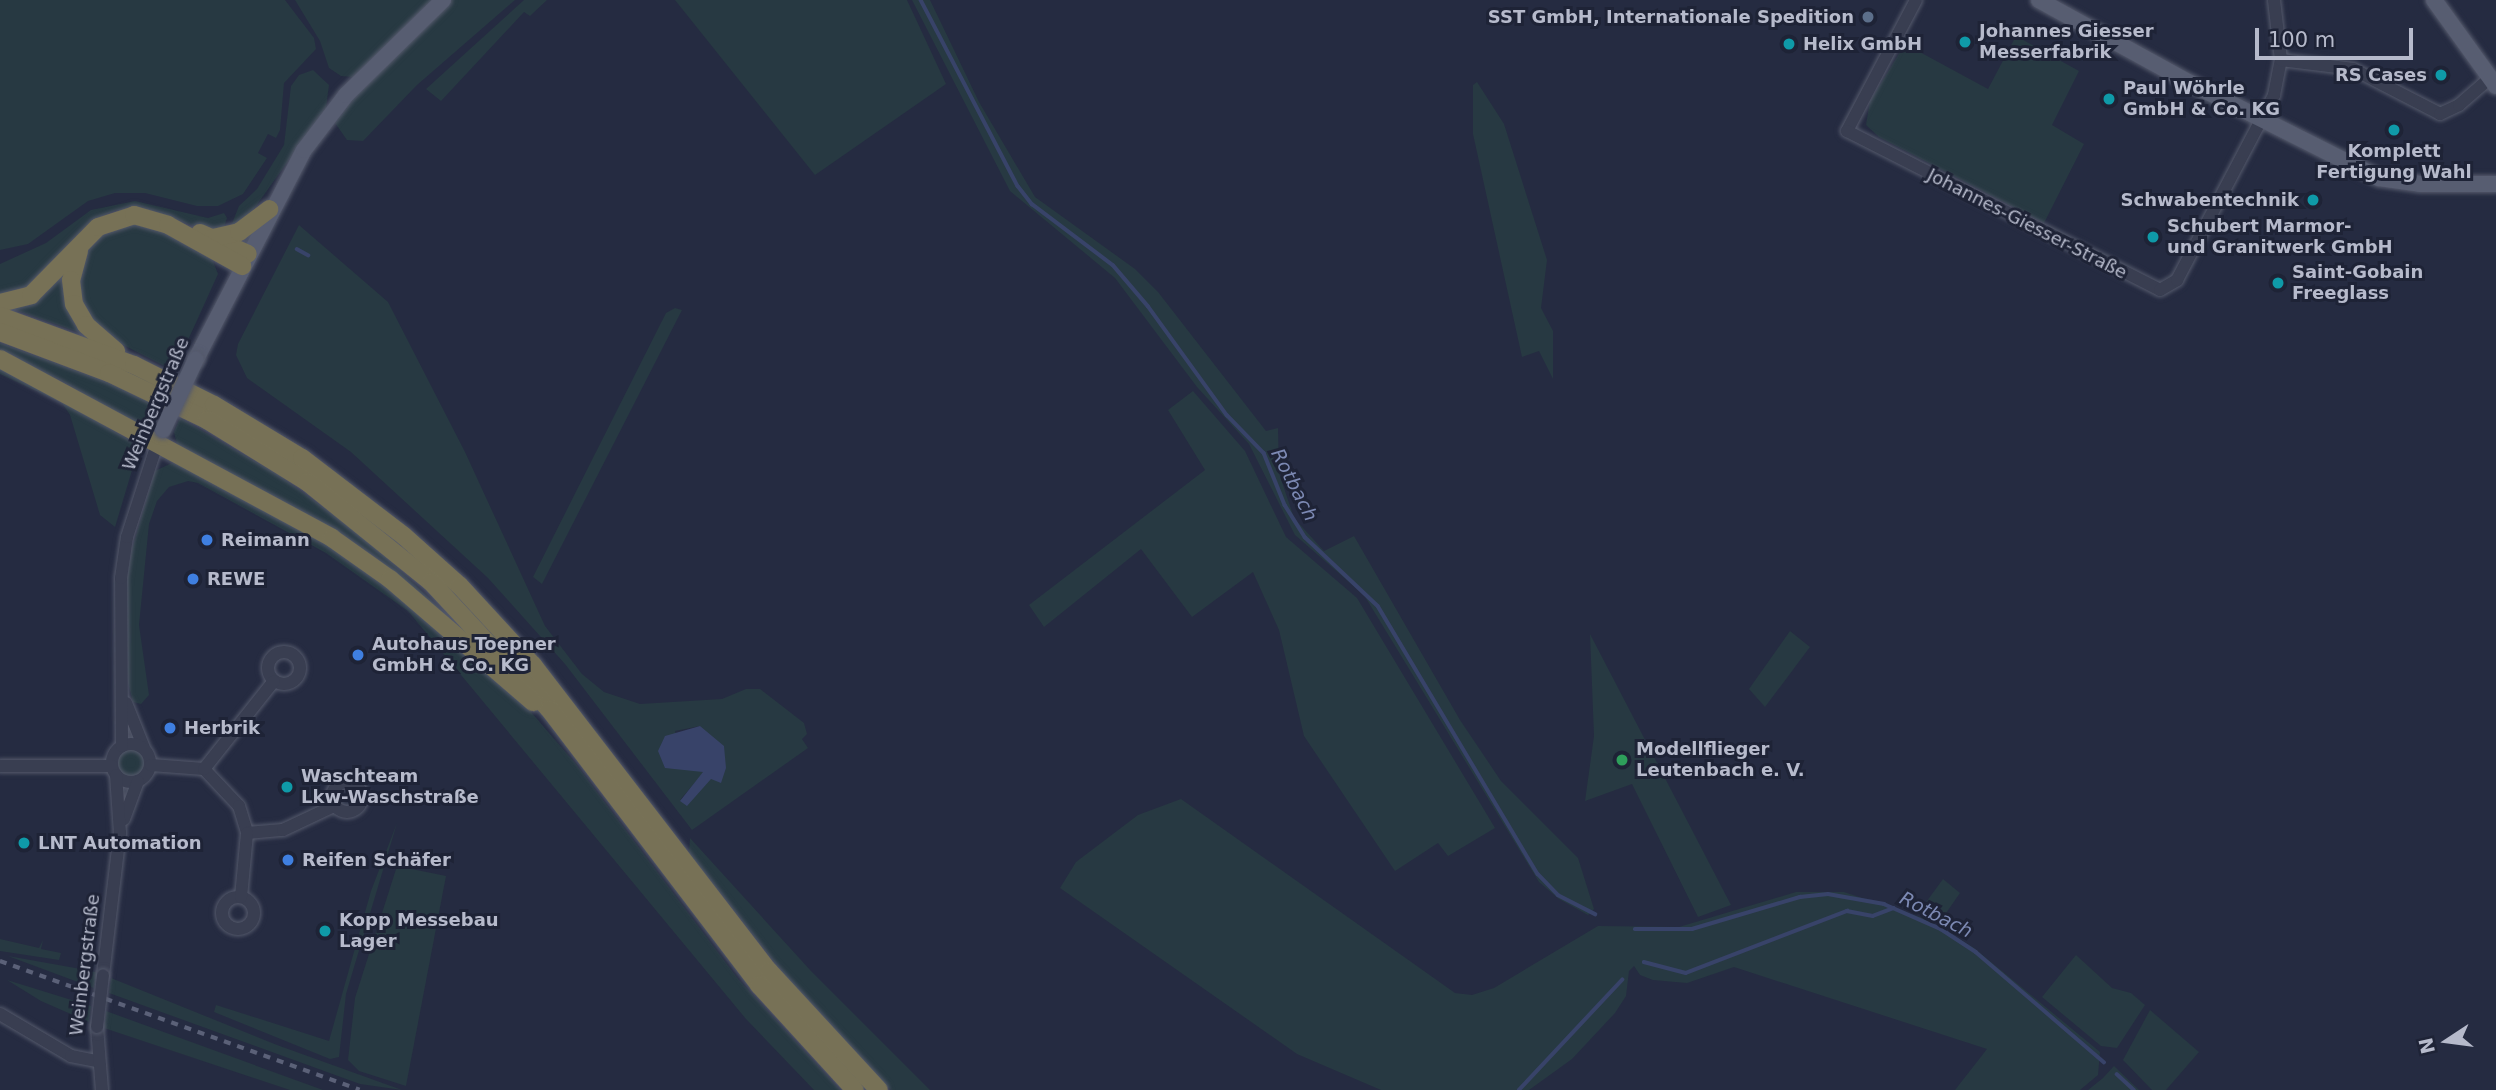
<!DOCTYPE html>
<html>
<head>
<meta charset="utf-8">
<style>
  body { margin:0 }
  #map { position:relative; width:2496px; height:1090px; overflow:hidden; background:#252b41; font-family:"DejaVu Sans",sans-serif }
  div>[style] { position:absolute }
  .green>* { inset:0; background:#273942 }
  .round { border-radius:50% }
  .water>* { inset:0; background:#384369 }
  .stream>* { height:3.5px; margin:-1.75px; padding:0 1.75px; transform-origin:1.75px; border-radius:1.75px; background:#384369 }
  .roads { filter:drop-shadow(0 0 2px #54596b) drop-shadow(0 0 2px #54596b) }
  .minor>* { height:12px; margin:-6px; padding:0 6px; transform-origin:6px; border-radius:6px; background:#393e51 }
  .minor>.ring { margin:-6px; padding:0; box-sizing:content-box; background:none; border:12px solid #393e51; border-radius:50% }
  .major>* { height:16px; margin:-8px; padding:0 8px; transform-origin:8px; border-radius:8px; background:#575d71 }
  .highway>* { height:18px; margin:-9px; padding:0 9px; transform-origin:9px; border-radius:9px; background:#777156 }
  .rail>* { height:3.5px; margin-top:-1.75px; transform-origin:0; background:repeating-linear-gradient(90deg,#5b6178 0 7px,transparent 0 14px) }
  .bridges { filter:drop-shadow(0 0 2px #54596b) drop-shadow(0 0 2px #54596b) }
  .minor-bridge>* { height:12px; margin:-6px; padding:0 6px; transform-origin:6px; border-radius:6px; background:#393e51 }
  .major-bridge>* { height:16px; margin:-8px; padding:0 8px; transform-origin:8px; border-radius:8px; background:#575d71 }
  .dots>* { width:19px; height:19px; translate:-50% -50%; box-sizing:border-box; border:4px solid #1e2336; border-radius:50% }
  span { translate:-50% -50%; white-space:nowrap; text-align:center; line-height:1.15; -webkit-text-stroke:6px #1e2336; paint-order:stroke }
  .poi-label { font-size:18px; color:#b6bacb; font-weight:700 }
  .right { translate:-100% -50%; text-align:right }
  .left { translate:0 -50%; text-align:left }
  .street-label { font-size:18px; color:#b6bacb }
  .water-label { font-size:19px; color:#7c89b3; font-style:italic }
  .north { position:absolute; left:2412px; top:1006px; width:70px; height:70px; -webkit-text-stroke:5px #1e2336; paint-order:stroke; rotate:257deg; font-size:19px; font-weight:700; line-height:28px; text-align:center; color:#b6bacb }
  .north::after { content:''; display:block; margin:auto; width:24px; height:32px; background:#b6bacb; clip-path:polygon(50% 0,100% 100%,50% 72%,0 100%) }
  .scale { position:absolute; left:2255px; top:28px; width:158px; height:32px; box-sizing:border-box; border:4px solid #b6bacb; border-top:0; padding-left:9px; font-size:21px; line-height:24px; white-space:nowrap; color:#b6bacb; -webkit-text-stroke:5px #1e2336; paint-order:stroke }
</style>
</head>
<body>
<div id="map">
  <div class="green">
    <div style="clip-path:polygon(0 0,285px 0,314px 38px,316px 49px,284px 83px,280px 130px,276px 138px,268px 134px,258px 153px,267px 158px,243px 194px,218px 206px,197px 206px,145px 193px,115px 193px,88px 201px,28px 244px,0 250px)"></div>
    <div style="clip-path:polygon(295px 0,432px 0,353px 77px,341px 76px,329px 68px,320px 41px)"></div>
    <div style="clip-path:polygon(452px 0,515px 0,417px 85px,363px 141px,347px 140px,335px 123px,359px 91px)"></div>
    <div style="clip-path:polygon(524px 0,547px 0,530px 16px,524px 12px,441px 101px,426px 89px)"></div>
    <div style="clip-path:polygon(675px 0,907px 0,946px 84px,815px 175px)"></div>
    <div style="clip-path:polygon(912px 0,930px 0,979px 102px,1035px 197px,1135px 269px,1158px 292px,1266px 431px,1278px 428px,1279px 473px,1294px 518px,1324px 551px,1354px 536px,1460px 720px,1501px 781px,1578px 858px,1594px 909px,1588px 915px,1559px 899px,1539px 882px,1364px 595px,1295px 535px,1249px 444px,1197px 387px,1115px 278px,1010px 191px)"></div>
    <div style="clip-path:polygon(2016px 36px,2079px 71px,2052px 125px,2084px 144px,2044px 223px,1879px 137px,1866px 125px,1870px 101px,1905px 44px,1988px 89px)"></div>
    <div style="clip-path:polygon(313px 70px,329px 85px,326px 108px,243px 224px,231px 226px,239px 206px,257px 189px,284px 145px,291px 86px,299px 75px)"></div>
    <div style="clip-path:polygon(1477px 82px,1504px 124px,1547px 260px,1541px 308px,1553px 331px,1553px 379px,1539px 351px,1522px 357px,1473px 134px,1473px 85px)"></div>
    <div style="clip-path:polygon(135px 201px,208px 218px,224px 213px,227px 218px,222px 233px,213px 233px,151px 210px,116px 210px,96px 219px,27px 290px,0 297px,0 264px,46px 243px,91px 210px)"></div>
    <div style="clip-path:polygon(123px 222px,154px 226px,211px 256px,218px 274px,174px 371px,98px 332px,74px 288px,76px 272px,94px 236px)"></div>
    <div style="clip-path:polygon(evenodd,299px 225px,388px 302px,465px 452px,545px 626px,582px 674px,604px 692px,640px 704px,722px 699px,746px 689px,760px 689px,804px 723px,807px 734px,802px 739px,808px 748px,692px 830px,565px 664px,488px 578px,351px 452px,247px 378px,236px 355px,238px 344px,299px 225px,700px 726px,711px 778px,680px 800px,704px 772px,686px 768px,675px 731px,700px 726px)"></div>
    <div style="clip-path:polygon(65px 269px,68px 304px,81px 333px,10px 308px)"></div>
    <div style="clip-path:polygon(675px 308px,682px 310px,542px 584px,533px 577px,666px 313px)"></div>
    <div style="clip-path:polygon(0 343px,107px 382px,157px 405px,151px 419px,134px 423px,60px 380px,0 353px)"></div>
    <div style="clip-path:polygon(0 364px,134px 443px,136px 457px,115px 527px,100px 515px,70px 415px,62px 403px,0 374px)"></div>
    <div style="clip-path:polygon(1193px 391px,1245px 451px,1286px 537px,1357px 598px,1495px 828px,1448px 856px,1438px 843px,1395px 871px,1304px 736px,1279px 630px,1253px 572px,1192px 617px,1141px 549px,1044px 627px,1029px 605px,1205px 470px,1168px 410px)"></div>
    <div style="clip-path:polygon(180px 418px,277px 474px,367px 539px,498px 664px,408px 586px,178px 448px,174px 432px)"></div>
    <div style="clip-path:polygon(176px 461px,331px 541px,512px 690px,575px 763px,739px 980px,840px 1090px,814px 1090px,746px 1019px,408px 611px,326px 553px,198px 483px,188px 481px,169px 487px,157px 501px,149px 524px,139px 625px,149px 695px,141px 704px,133px 702px,126px 675px,127px 580px,132px 549px,155px 471px)"></div>
    <div style="clip-path:polygon(1790px 631px,1810px 647px,1765px 707px,1749px 689px)"></div>
    <div style="clip-path:polygon(1590px 634px,1731px 905px,1698px 917px,1632px 784px,1585px 801px,1594px 736px)"></div>
    <div class="round" style="left:118px;top:749px;width:28px;height:28px"></div>
    <div style="clip-path:polygon(1181px 799px,1455px 993px,1472px 995px,1494px 988px,1598px 926px,1679px 927px,1796px 892px,1844px 892px,1926px 919px,1974px 948px,2100px 1052px,2098px 1075px,2080px 1090px,1955px 1090px,1987px 1049px,1734px 967px,1687px 983px,1653px 980px,1640px 975px,1634px 966px,1629px 971px,1626px 996px,1615px 1013px,1572px 1059px,1529px 1090px,1381px 1090px,1297px 1054px,1060px 888px,1076px 862px,1138px 815px)"></div>
    <div style="clip-path:polygon(397px 823px,346px 994px,339px 1057px,330px 1059px,214px 1012px,216px 1005px,329px 1041px,371px 891px)"></div>
    <div style="clip-path:polygon(690px 838px,811px 971px,930px 1090px,891px 1090px,848px 1049px,792px 985px,689px 853px)"></div>
    <div style="clip-path:polygon(397px 866px,446px 876px,406px 1086px,359px 1071px,348px 1060px,355px 998px)"></div>
    <div style="clip-path:polygon(1943px 879px,1960px 893px,1944px 916px,1924px 905px)"></div>
    <div style="clip-path:polygon(0 939px,39px 948px,43px 940px,41px 949px,61px 953px,59px 960px,0 951px)"></div>
    <div style="clip-path:polygon(2076px 955px,2112px 988px,2131px 993px,2145px 1005px,2117px 1048px,2101px 1046px,2042px 997px)"></div>
    <div style="clip-path:polygon(8px 956px,92px 971px,97px 973px,94px 988px)"></div>
    <div style="clip-path:polygon(111px 978px,277px 1045px,402px 1090px,360px 1084px,109px 993px)"></div>
    <div style="clip-path:polygon(7px 980px,91px 1006px,89px 1022px,41px 1001px)"></div>
    <div style="clip-path:polygon(2150px 1010px,2199px 1052px,2166px 1090px,2152px 1090px,2123px 1060px)"></div>
    <div style="clip-path:polygon(106px 1011px,323px 1090px,290px 1090px,104px 1028px)"></div>
    <div style="clip-path:polygon(2114px 1066px,2139px 1090px,2088px 1090px,2103px 1078px)"></div>
  </div>
  <div class="water">
    <div style="clip-path:polygon(700px 726px,724px 746px,726px 768px,721px 783px,711px 779px,687px 806px,680px 801px,703px 772px,665px 768px,658px 751px,665px 736px)"></div>
  </div>
  <div class="stream">
    <div style="left:921px;top:0;width:210px;rotate:62.5deg"></div>
    <div style="left:1018px;top:186px;width:23px;rotate:52deg"></div>
    <div style="left:1032px;top:204px;width:101px;rotate:37deg"></div>
    <div style="left:1113px;top:265px;width:54px;rotate:49.5deg"></div>
    <div style="left:1148px;top:306px;width:135px;rotate:54.1deg"></div>
    <div style="left:1227px;top:415px;width:53px;rotate:45.8deg"></div>
    <div style="left:1264px;top:453px;width:56px;rotate:68deg"></div>
    <div style="left:1285px;top:505px;width:38px;rotate:58deg"></div>
    <div style="left:1305px;top:537px;width:100px;rotate:43.4deg"></div>
    <div style="left:1378px;top:606px;width:312px;rotate:59.2deg"></div>
    <div style="left:1538px;top:874px;width:29px;rotate:46deg"></div>
    <div style="left:1558px;top:895px;width:42px;rotate:27.2deg"></div>
    <div style="left:297px;top:249px;width:13px;rotate:29deg"></div>
    <div style="left:1635px;top:929px;width:57px"></div>
    <div style="left:1692px;top:929px;width:113px;rotate:-16.5deg"></div>
    <div style="left:1800px;top:897px;width:28px;rotate:-6deg"></div>
    <div style="left:1828px;top:894px;width:57px;rotate:10.1deg"></div>
    <div style="left:1884px;top:904px;width:62px;rotate:23.7deg"></div>
    <div style="left:1941px;top:929px;width:42px;rotate:33.3deg"></div>
    <div style="left:1976px;top:952px;width:169px;rotate:40.7deg"></div>
    <div style="left:1644px;top:962px;width:43px;rotate:14.7deg"></div>
    <div style="left:1686px;top:973px;width:173px;rotate:-21.1deg"></div>
    <div style="left:1847px;top:911px;width:26px;rotate:11deg"></div>
    <div style="left:1873px;top:916px;width:22px;rotate:-21deg"></div>
    <div style="left:2117px;top:1074px;width:23px;rotate:43deg"></div>
    <div style="left:1519px;top:1090px;width:151px;rotate:-46.9deg"></div>
  </div>
  <div class="roads">
    <div class="minor">
      <div style="left:1916px;top:0;width:148px;rotate:117.8deg"></div>
      <div style="left:1847px;top:131px;width:351px;rotate:26.9deg"></div>
      <div style="left:2160px;top:290px;width:20px;rotate:-30deg"></div>
      <div style="left:2177px;top:280px;width:209px;rotate:-62.3deg"></div>
      <div style="left:2274px;top:95px;width:36px;rotate:-79deg"></div>
      <div style="left:2281px;top:60px;width:60px;rotate:-96.7deg"></div>
      <div style="left:2281px;top:60px;width:73px;rotate:7.1deg"></div>
      <div style="left:2353px;top:69px;width:98px;rotate:27.3deg"></div>
      <div style="left:2440px;top:114px;width:21px;rotate:-25deg"></div>
      <div style="left:2459px;top:105px;width:40px;rotate:-41deg"></div>
      <div class="ring" style="left:268px;top:652px;width:20px;height:20px"></div>
      <div style="left:126px;top:703px;width:48px;rotate:68.2deg"></div>
      <div class="ring" style="left:112px;top:744px;width:26px;height:26px"></div>
      <div style="left:122px;top:746px;width:168px;rotate:-90.3deg"></div>
      <div style="left:121px;top:578px;width:41px;rotate:-81.7deg"></div>
      <div style="left:127px;top:537px;width:98px;rotate:-72.1deg"></div>
      <div style="left:151px;top:765px;width:53px;rotate:4.3deg"></div>
      <div style="left:204px;top:769px;width:51px;rotate:46.6deg"></div>
      <div style="left:239px;top:806px;width:28px;rotate:73deg"></div>
      <div style="left:247px;top:833px;width:36px;rotate:-5deg"></div>
      <div style="left:283px;top:830px;width:56px;rotate:-25.2deg"></div>
      <div style="left:0;top:766px;width:112px"></div>
      <div style="left:204px;top:769px;width:112px;rotate:-51.5deg"></div>
      <div class="ring" style="left:332px;top:782px;width:18px;height:18px"></div>
      <div style="left:124px;top:819px;width:40px;rotate:-69.8deg"></div>
      <div class="ring" style="left:222px;top:897px;width:20px;height:20px"></div>
      <div style="left:241px;top:897px;width:64px;rotate:-84.6deg"></div>
      <div style="left:103px;top:975px;width:143px;rotate:-83.2deg"></div>
      <div style="left:120px;top:833px;width:58px;rotate:-93.9deg"></div>
      <div style="left:0;top:1014px;width:82px;rotate:30.6deg"></div>
      <div style="left:71px;top:1056px;width:25px;rotate:11deg"></div>
      <div style="left:97px;top:1027px;width:63px;rotate:85.5deg"></div>
    </div>
    <div class="major">
      <div style="left:2039px;top:0;width:172px;rotate:28.8deg"></div>
      <div style="left:2190px;top:83px;width:212px;rotate:26.7deg"></div>
      <div style="left:2379px;top:178px;width:41px;rotate:8.3deg"></div>
      <div style="left:2420px;top:184px;width:76px"></div>
      <div style="left:2434px;top:0;width:106px;rotate:54.2deg"></div>
      <div style="left:196px;top:359px;width:235px;rotate:-62.7deg"></div>
      <div style="left:304px;top:150px;width:69px;rotate:-52.6deg"></div>
      <div style="left:346px;top:95px;width:136px;rotate:-44.4deg"></div>
    </div>
    <div class="highway">
      <div style="left:200px;top:233px;width:52px;rotate:23.6deg"></div>
      <div style="left:213px;top:238px;width:27px;rotate:-13deg"></div>
      <div style="left:239px;top:232px;width:38px;rotate:-37deg"></div>
      <div style="left:79px;top:251px;width:30px;rotate:105deg"></div>
      <div style="left:71px;top:280px;width:24px;rotate:83deg"></div>
      <div style="left:74px;top:304px;width:24px;rotate:60deg"></div>
      <div style="left:86px;top:325px;width:40px;rotate:41deg"></div>
      <div style="left:0;top:303px;width:32px;rotate:-14deg"></div>
      <div style="left:31px;top:295px;width:95px;rotate:-45.4deg"></div>
      <div style="left:98px;top:227px;width:38px;rotate:-18deg"></div>
      <div style="left:134px;top:215px;width:35px;rotate:16deg"></div>
      <div style="left:168px;top:225px;width:85px;rotate:29deg"></div>
      <div style="left:0;top:316px;width:143px;rotate:20.1deg"></div>
      <div style="left:134px;top:365px;width:89px;rotate:26.6deg"></div>
      <div style="left:214px;top:405px;width:103px;rotate:31.1deg"></div>
      <div style="left:302px;top:458px;width:128px;rotate:37.4deg"></div>
      <div style="left:404px;top:536px;width:75px;rotate:41.8deg"></div>
      <div style="left:460px;top:586px;width:108px;rotate:47.3deg"></div>
      <div style="left:533px;top:665px;width:386px;rotate:52.4deg"></div>
      <div style="left:769px;top:971px;width:162px;rotate:47.3deg"></div>
      <div style="left:0;top:332px;width:116px;rotate:20.6deg"></div>
      <div style="left:109px;top:373px;width:109px;rotate:25.6deg"></div>
      <div style="left:207px;top:420px;width:118px;rotate:31.8deg"></div>
      <div style="left:307px;top:482px;width:159px;rotate:38.9deg"></div>
      <div style="left:431px;top:582px;width:173px;rotate:47.1deg"></div>
      <div style="left:549px;top:709px;width:347px;rotate:52.7deg"></div>
      <div style="left:759px;top:985px;width:142px;rotate:47.6deg"></div>
      <div style="left:0;top:359px;width:377px;rotate:28.3deg"></div>
      <div style="left:332px;top:538px;width:71px;rotate:35.3deg"></div>
      <div style="left:390px;top:579px;width:189px;rotate:40.7deg"></div>
    </div>
  </div>
  <div class="rail">
    <div style="left:382px;top:943px;width:3px;rotate:-72deg"></div>
    <div style="left:392px;top:946px;width:3px;rotate:-72deg"></div>
    <div style="left:0;top:961px;width:382px;rotate:19.7deg"></div>
  </div>
  <div class="bridges">
    <div class="minor-bridge">
      <div style="left:97px;top:1027px;width:52px;rotate:-83.4deg"></div>
    </div>
    <div class="major-bridge">
      <div style="left:163px;top:430px;width:78px;rotate:-65.1deg"></div>
    </div>
  </div>
  <div class="dots">
    <div style="left:1868px;top:17px;background:#5c6f8a"></div>
    <div style="left:1965px;top:42px;background:#0f9aa8"></div>
    <div style="left:1789px;top:44px;background:#0f9aa8"></div>
    <div style="left:2441px;top:75px;background:#0f9aa8"></div>
    <div style="left:2109px;top:99px;background:#0f9aa8"></div>
    <div style="left:2394px;top:130px;background:#0f9aa8"></div>
    <div style="left:2313px;top:200px;background:#0f9aa8"></div>
    <div style="left:2153px;top:237px;background:#0f9aa8"></div>
    <div style="left:2278px;top:283px;background:#0f9aa8"></div>
    <div style="left:207px;top:540px;background:#3f7fe0"></div>
    <div style="left:193px;top:579px;background:#3f7fe0"></div>
    <div style="left:358px;top:655px;background:#3f7fe0"></div>
    <div style="left:170px;top:728px;background:#3f7fe0"></div>
    <div style="left:1622px;top:760px;background:#2e9e5b"></div>
    <div style="left:287px;top:787px;background:#0f9aa8"></div>
    <div style="left:24px;top:843px;background:#0f9aa8"></div>
    <div style="left:288px;top:860px;background:#3f7fe0"></div>
    <div style="left:325px;top:931px;background:#0f9aa8"></div>
  </div>
  <div class="poi-label">
    <span class="right" style="left:1854px;top:17px">SST GmbH, Internationale Spedition</span>
    <span class="left" style="left:1979px;top:42px">Johannes Giesser<br>Messerfabrik</span>
    <span class="left" style="left:1803px;top:44px">Helix GmbH</span>
    <span class="right" style="left:2427px;top:75px">RS Cases</span>
    <span class="left" style="left:2123px;top:99px">Paul Wöhrle<br>GmbH &amp; Co. KG</span>
    <span style="left:2394px;top:162px">Komplett<br>Fertigung Wahl</span>
    <span class="right" style="left:2299px;top:200px">Schwabentechnik</span>
    <span class="left" style="left:2167px;top:237px">Schubert Marmor-<br>und Granitwerk GmbH</span>
    <span class="left" style="left:2292px;top:283px">Saint-Gobain<br>Freeglass</span>
    <span class="left" style="left:221px;top:540px">Reimann</span>
    <span class="left" style="left:207px;top:579px">REWE</span>
    <span class="left" style="left:372px;top:655px">Autohaus Toepner<br>GmbH &amp; Co. KG</span>
    <span class="left" style="left:184px;top:728px">Herbrik</span>
    <span class="left" style="left:1636px;top:760px">Modellflieger<br>Leutenbach e. V.</span>
    <span class="left" style="left:301px;top:787px">Waschteam<br>Lkw-Waschstraße</span>
    <span class="left" style="left:38px;top:843px">LNT Automation</span>
    <span class="left" style="left:302px;top:860px">Reifen Schäfer</span>
    <span class="left" style="left:339px;top:931px">Kopp Messebau<br>Lager</span>
  </div>
  <div class="street-label">
    <span style="left:2027px;top:224px;rotate:27deg">Johannes-Giesser-Straße</span>
    <span style="left:156px;top:404px;rotate:-67deg">Weinbergstraße</span>
    <span style="left:85px;top:965px;rotate:-83deg">Weinbergstraße</span>
  </div>
  <div class="water-label">
    <span style="left:1294px;top:485px;rotate:63deg">Rotbach</span>
    <span style="left:1936px;top:915px;rotate:27deg">Rotbach</span>
  </div>
  <div class="north">N</div>
  <div class="scale">100 m</div>
</div>
</body>
</html>
